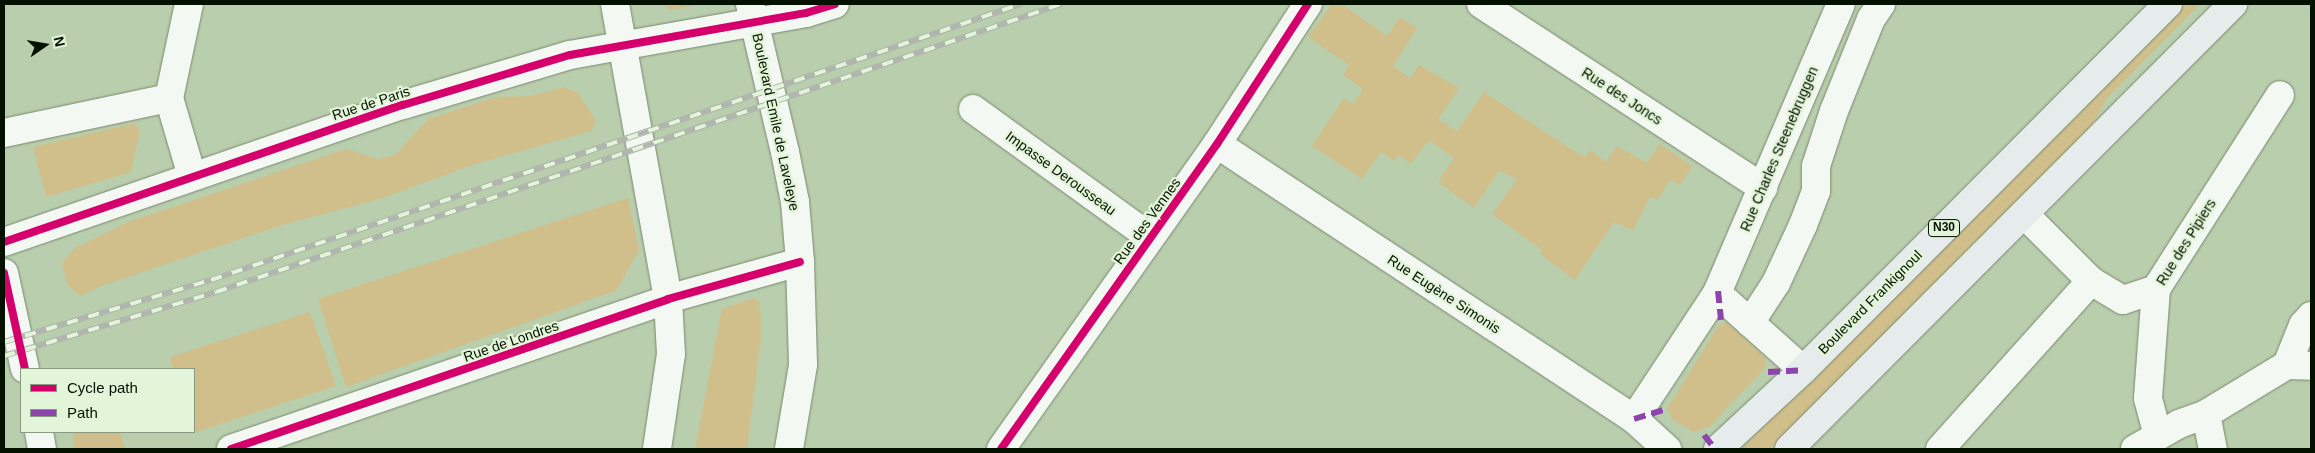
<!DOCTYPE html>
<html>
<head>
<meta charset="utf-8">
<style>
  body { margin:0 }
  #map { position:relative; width:2315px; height:453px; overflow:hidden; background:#b9cead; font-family:Helvetica,sans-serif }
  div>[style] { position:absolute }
  .green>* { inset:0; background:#d0bf8b }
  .roads { filter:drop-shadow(0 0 1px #7a8970) drop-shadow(0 0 1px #7a8970) }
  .minor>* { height:28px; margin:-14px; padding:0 14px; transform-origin:14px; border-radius:14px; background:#f4f8f3 }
  .major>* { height:28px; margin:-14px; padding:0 14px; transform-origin:14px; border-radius:14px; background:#e5eceb }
  .rail>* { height:5.5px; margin-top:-2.75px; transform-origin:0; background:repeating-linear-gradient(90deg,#e2f5d8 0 11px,#b0b5ae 0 22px); box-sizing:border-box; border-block:1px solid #b0b5ae }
  .quiet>* { height:6px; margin-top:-3px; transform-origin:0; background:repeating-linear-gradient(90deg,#8e44ad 0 12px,transparent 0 18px) }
  .cycleway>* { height:8px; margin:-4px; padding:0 4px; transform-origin:4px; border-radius:4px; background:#d6006c }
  span { translate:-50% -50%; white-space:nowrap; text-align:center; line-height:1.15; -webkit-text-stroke:4.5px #e2f5d8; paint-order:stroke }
  .shield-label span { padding:1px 4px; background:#e2f5d8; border:1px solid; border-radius:4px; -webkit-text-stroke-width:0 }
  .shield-label { font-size:12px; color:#051100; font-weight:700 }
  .street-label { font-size:14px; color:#051100 }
  .frame { position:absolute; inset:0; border:5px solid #051100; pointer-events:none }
  .legend { position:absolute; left:20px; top:368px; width:175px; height:65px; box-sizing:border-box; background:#e2f5d8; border:1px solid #8a9a82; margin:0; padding:6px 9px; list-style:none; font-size:15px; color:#051100 }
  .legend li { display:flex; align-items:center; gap:10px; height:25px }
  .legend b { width:25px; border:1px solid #8a9a82 }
  .north { position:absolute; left:20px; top:20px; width:50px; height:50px; -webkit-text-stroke:4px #e2f5d8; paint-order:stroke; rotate:77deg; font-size:14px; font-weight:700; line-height:20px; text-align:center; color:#051100 }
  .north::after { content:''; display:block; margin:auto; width:18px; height:22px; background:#051100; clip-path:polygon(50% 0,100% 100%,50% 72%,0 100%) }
</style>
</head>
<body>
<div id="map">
  <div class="green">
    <div style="clip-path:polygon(664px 4px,704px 4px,669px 10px)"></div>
    <div style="clip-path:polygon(1332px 4px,1342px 4px,1387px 36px,1400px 17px,1417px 28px,1393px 66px,1410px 78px,1419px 65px,1459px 88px,1438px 119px,1457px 131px,1484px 92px,1585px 158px,1590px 150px,1606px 162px,1617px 146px,1647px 163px,1660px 144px,1692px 166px,1680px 185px,1670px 180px,1658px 199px,1650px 197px,1633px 230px,1614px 222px,1575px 280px,1540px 254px,1542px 250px,1492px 214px,1517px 179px,1499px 171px,1474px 208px,1438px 182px,1454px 158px,1429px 140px,1411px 164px,1399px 155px,1394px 161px,1381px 152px,1362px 179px,1312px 146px,1344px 98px,1353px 104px,1363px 89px,1343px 75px,1349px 65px,1308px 37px)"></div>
    <div style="clip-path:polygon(2186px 4px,2200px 4px,2107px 98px,2089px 131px,1818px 402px,1770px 449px,1740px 449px)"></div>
    <div style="clip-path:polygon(564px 87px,578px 93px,596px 121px,591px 131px,472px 165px,383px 198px,279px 226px,101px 286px,80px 296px,67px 284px,62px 263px,75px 248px,128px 222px,346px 149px,378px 159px,395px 155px,428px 119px,496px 97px,531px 96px)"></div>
    <div style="clip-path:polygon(132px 124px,136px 125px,140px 131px,131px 172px,46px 197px,33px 148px,36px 146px)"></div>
    <div style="clip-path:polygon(628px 198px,639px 250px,617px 290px,346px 387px,318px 299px)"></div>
    <div style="clip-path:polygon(754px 298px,759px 302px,762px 329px,747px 449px,695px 449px,722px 309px)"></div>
    <div style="clip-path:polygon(310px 312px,336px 386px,193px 433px,194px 369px,173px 369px,170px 357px)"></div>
    <div style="clip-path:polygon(1726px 322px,1765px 357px,1766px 367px,1709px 427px,1694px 432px,1673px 420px,1667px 409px,1718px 326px)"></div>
    <div style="clip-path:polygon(73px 432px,120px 432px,125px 449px,74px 449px)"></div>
  </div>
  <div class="roads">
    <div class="minor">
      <div style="left:189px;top:4px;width:96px;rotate:102deg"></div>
      <div style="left:169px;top:98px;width:81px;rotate:73.6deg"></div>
      <div style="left:615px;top:4px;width:300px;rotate:79.8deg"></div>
      <div style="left:668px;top:299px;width:55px;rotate:86.9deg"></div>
      <div style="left:671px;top:354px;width:96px;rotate:98.4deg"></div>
      <div style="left:750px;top:4px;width:152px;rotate:76.7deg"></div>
      <div style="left:785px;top:152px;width:51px;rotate:78.7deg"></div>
      <div style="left:795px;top:202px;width:60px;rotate:85.2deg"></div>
      <div style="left:800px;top:262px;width:103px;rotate:88.3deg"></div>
      <div style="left:803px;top:365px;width:85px;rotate:99.5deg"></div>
      <div style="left:1481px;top:4px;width:337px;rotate:33.1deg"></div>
      <div style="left:973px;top:109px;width:218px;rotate:35.9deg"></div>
      <div style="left:4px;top:133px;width:169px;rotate:-12deg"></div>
      <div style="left:1217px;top:144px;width:500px;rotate:33.4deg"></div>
      <div style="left:1634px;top:419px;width:45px;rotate:42.3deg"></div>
      <div style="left:2024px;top:214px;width:95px;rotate:45deg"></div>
      <div style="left:2091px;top:281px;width:37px;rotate:31deg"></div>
      <div style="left:2123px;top:300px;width:35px;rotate:-18deg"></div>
      <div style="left:4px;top:242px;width:422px;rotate:-19deg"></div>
      <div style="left:403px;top:105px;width:174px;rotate:-16.7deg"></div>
      <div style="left:570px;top:55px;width:240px;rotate:-10.1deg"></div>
      <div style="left:806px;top:13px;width:30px;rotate:-17deg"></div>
      <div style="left:4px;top:273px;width:98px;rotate:77.7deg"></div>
      <div style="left:1717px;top:293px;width:115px;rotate:41.8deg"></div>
      <div style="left:1750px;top:323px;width:48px;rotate:-57deg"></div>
      <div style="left:1776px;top:283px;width:64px;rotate:-65deg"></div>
      <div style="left:1803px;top:225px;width:36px;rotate:-69deg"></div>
      <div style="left:1816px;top:191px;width:25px;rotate:-90deg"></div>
      <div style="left:1816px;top:166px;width:58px;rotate:-71.9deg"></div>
      <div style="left:1834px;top:111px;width:99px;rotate:-68.1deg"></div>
      <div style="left:1871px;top:19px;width:18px;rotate:-56deg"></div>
      <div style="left:2287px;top:365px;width:43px;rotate:-68.2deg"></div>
      <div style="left:2303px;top:325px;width:12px;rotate:-48deg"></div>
      <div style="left:2206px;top:414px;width:36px;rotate:79deg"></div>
      <div style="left:1634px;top:419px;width:151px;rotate:-56.6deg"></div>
      <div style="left:1717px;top:293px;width:314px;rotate:-66.8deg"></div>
      <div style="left:39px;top:432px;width:17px;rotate:80deg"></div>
      <div style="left:2158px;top:436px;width:39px;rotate:-105deg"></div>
      <div style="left:2148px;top:398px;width:109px;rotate:-85.8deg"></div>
      <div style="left:2156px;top:289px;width:230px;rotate:-57.4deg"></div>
      <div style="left:231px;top:449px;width:462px;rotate:-18.9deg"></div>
      <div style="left:668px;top:299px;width:137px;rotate:-15.7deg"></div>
      <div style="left:1001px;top:449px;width:374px;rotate:-54.7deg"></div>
      <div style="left:1217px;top:144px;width:167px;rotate:-57deg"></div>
      <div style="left:1940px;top:449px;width:226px;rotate:-48.1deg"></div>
      <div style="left:2135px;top:449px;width:51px;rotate:-29.6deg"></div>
      <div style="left:2179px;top:424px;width:29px;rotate:-20deg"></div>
      <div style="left:2206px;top:414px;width:95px;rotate:-31.2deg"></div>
      <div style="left:2287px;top:365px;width:24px;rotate:2deg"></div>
    </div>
    <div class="major">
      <div style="left:1718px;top:449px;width:116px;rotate:-42.9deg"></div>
      <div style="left:1803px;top:370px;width:517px;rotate:-45.08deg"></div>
      <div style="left:1789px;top:449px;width:629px;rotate:-45.06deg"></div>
    </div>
  </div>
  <div class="rail">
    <div style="left:4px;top:342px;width:216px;rotate:-16.7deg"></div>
    <div style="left:211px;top:280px;width:856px;rotate:-18.82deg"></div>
    <div style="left:4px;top:356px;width:221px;rotate:-16.8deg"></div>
    <div style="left:216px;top:292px;width:893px;rotate:-18.82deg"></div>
  </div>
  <div class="quiet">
    <div style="left:1718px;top:291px;width:29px;rotate:84deg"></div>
    <div style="left:1768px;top:372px;width:35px;rotate:-3deg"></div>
    <div style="left:1634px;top:419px;width:31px;rotate:-17deg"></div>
    <div style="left:1704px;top:435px;width:18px;rotate:52deg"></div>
  </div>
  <div class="cycleway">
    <div style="left:4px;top:242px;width:422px;rotate:-19deg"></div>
    <div style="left:403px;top:105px;width:174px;rotate:-16.7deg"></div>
    <div style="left:570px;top:55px;width:240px;rotate:-10.1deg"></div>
    <div style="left:806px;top:13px;width:30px;rotate:-17deg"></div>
    <div style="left:4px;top:273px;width:98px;rotate:77.7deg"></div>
    <div style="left:231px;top:449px;width:462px;rotate:-18.9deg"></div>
    <div style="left:668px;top:299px;width:137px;rotate:-15.7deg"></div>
    <div style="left:1001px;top:449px;width:374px;rotate:-54.7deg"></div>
    <div style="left:1217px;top:144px;width:167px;rotate:-57deg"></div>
  </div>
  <div class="shield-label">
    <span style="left:1944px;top:228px">N30</span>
  </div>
  <div class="street-label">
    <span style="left:1622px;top:96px;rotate:33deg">Rue des Joncs</span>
    <span style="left:371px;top:103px;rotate:-18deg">Rue de Paris</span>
    <span style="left:776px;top:122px;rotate:78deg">Boulevard Emile de Laveleye</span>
    <span style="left:1779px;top:149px;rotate:-67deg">Rue Charles Steenebruggen</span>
    <span style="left:1061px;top:173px;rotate:36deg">Impasse Derousseau</span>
    <span style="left:1147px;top:221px;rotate:-54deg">Rue des Vennes</span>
    <span style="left:2186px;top:242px;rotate:-58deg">Rue des Pipiers</span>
    <span style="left:1444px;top:294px;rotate:33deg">Rue Eugène Simonis</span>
    <span style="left:1870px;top:302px;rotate:-45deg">Boulevard Frankignoul</span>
    <span style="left:511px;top:341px;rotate:-19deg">Rue de Londres</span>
  </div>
  <div class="frame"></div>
  <ul class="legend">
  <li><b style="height:6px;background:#d6006c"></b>Cycle path</li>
  <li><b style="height:6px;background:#8e44ad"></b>Path</li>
  </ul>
  <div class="north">N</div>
</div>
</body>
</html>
